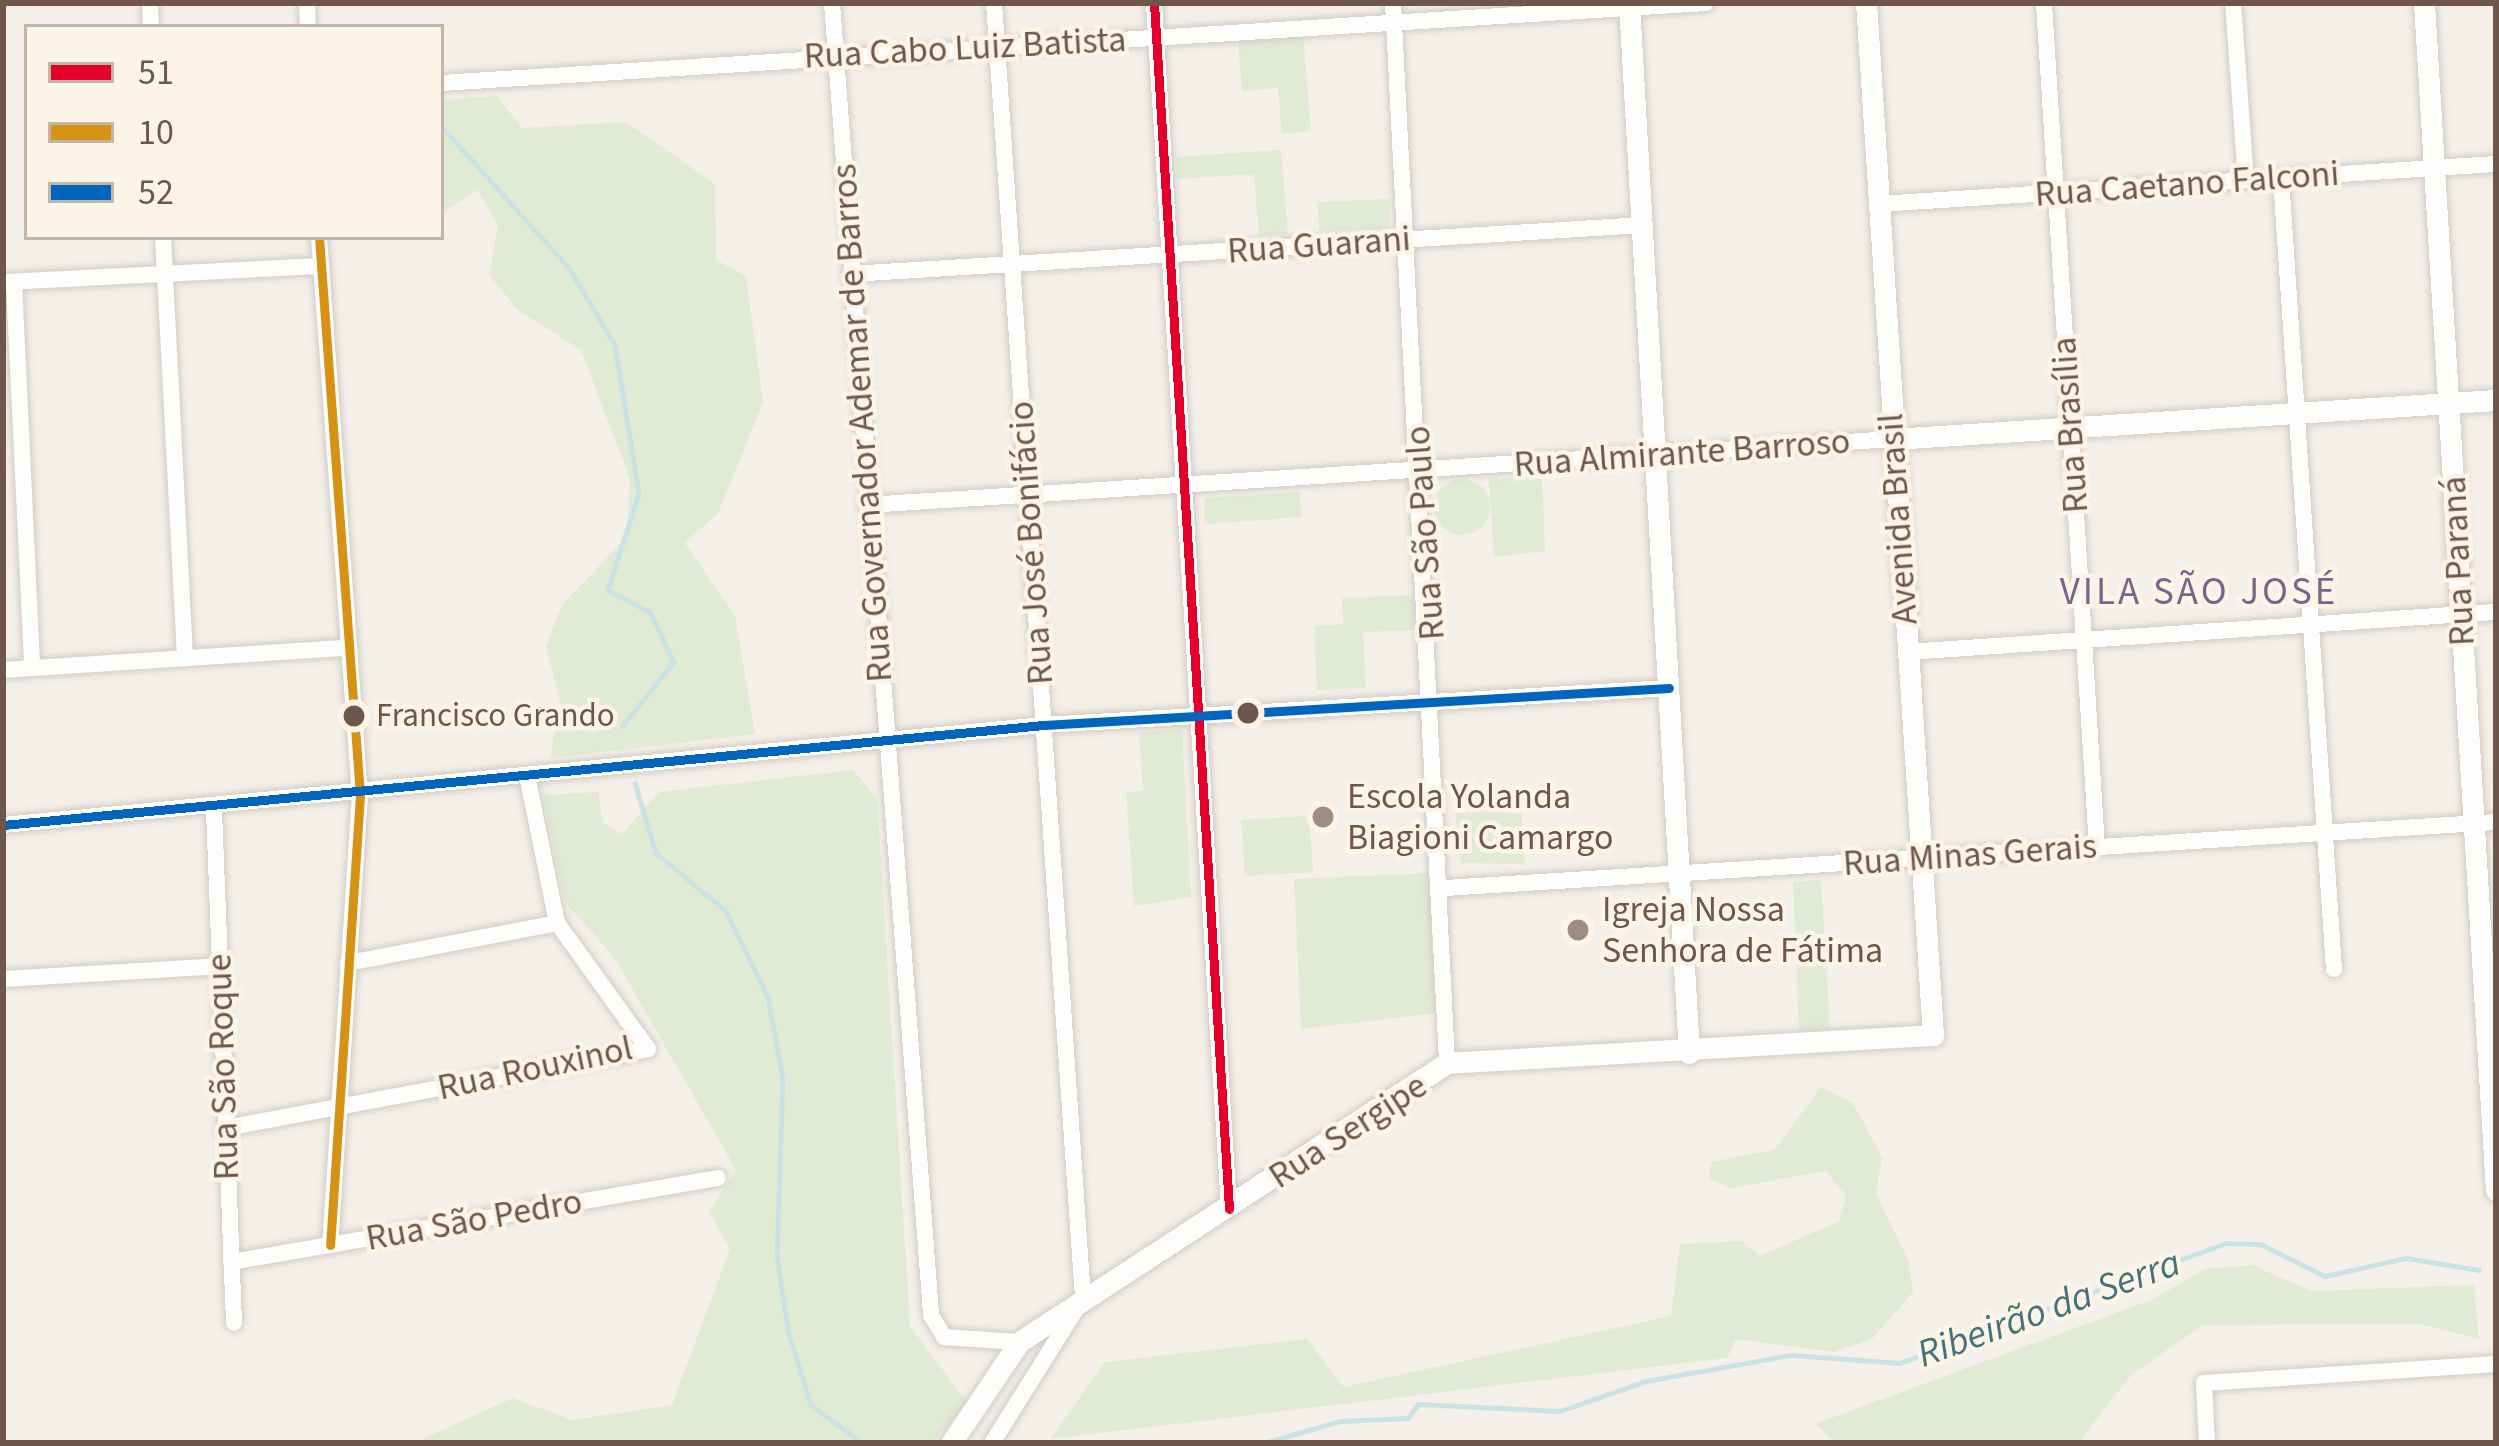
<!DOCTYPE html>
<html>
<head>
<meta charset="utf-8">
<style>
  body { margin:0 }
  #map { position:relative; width:2499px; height:1446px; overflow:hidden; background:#f4efe8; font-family:"Source Sans 3",sans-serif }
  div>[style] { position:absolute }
  .green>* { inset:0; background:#e1ead3 }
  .round { border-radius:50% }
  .stream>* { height:4.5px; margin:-2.25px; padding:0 2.25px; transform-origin:2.25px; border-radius:2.25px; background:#cbe2e4 }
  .roads { filter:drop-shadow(0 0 3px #d3ccc6) drop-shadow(0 0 3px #d3ccc6) }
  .minor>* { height:16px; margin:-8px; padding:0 8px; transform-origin:8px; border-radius:8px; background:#fdfdfc }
  .tertiary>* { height:21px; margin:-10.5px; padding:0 10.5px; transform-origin:10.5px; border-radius:10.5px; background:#fdfdfc }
  .bus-1>* { height:9px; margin:-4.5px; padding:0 4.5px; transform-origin:4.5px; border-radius:4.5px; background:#e4002b }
  .bus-2>* { height:9px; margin:-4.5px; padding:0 4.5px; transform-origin:4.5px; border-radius:4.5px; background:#d59213 }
  .bus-3>* { height:9px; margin:-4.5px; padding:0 4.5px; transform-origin:4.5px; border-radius:4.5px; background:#0065bd }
  .dots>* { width:33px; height:33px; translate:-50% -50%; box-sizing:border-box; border:6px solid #fdf4e8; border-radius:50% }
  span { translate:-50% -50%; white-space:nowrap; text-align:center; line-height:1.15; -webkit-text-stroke:9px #fdf4e8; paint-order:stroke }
  .bus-label { font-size:33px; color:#6f564b }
  .left { translate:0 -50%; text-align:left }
  .street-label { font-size:36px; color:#6f564b }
  .poi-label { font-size:36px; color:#6f564b }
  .neighbourhood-label { font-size:39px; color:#7c638c; letter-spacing:3px }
  .water-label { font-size:39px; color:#43737b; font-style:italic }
  .frame { position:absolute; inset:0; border:6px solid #6f564b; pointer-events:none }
  .legend { position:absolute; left:24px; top:24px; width:420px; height:216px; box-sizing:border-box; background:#fdf4e8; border:3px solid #c4b5a9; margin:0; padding:15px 21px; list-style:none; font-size:36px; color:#6f564b }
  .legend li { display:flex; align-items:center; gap:24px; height:60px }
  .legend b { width:60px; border:3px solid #c4b5a9 }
</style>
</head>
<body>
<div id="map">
  <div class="green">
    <div style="clip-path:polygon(1303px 35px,1311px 131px,1282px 134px,1278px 88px,1242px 91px,1238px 40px)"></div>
    <div style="clip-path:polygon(497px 96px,522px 128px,626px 122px,715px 184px,716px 260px,746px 276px,763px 402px,718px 513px,685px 543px,735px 616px,755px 734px,550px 758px,560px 701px,546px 647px,562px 605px,627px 537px,630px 479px,581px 350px,518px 310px,489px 275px,498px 226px,478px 190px,441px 213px,441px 100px)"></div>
    <div style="clip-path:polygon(1281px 150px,1288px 234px,1259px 236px,1254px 174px,1177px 179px,1176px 157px)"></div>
    <div style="clip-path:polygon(1389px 199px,1390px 229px,1319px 231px,1318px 202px)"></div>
    <div style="clip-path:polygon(1542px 477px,1545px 551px,1494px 557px,1489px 479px)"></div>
    <div class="round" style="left:1434px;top:479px;width:56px;height:56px"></div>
    <div style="clip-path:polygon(1299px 492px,1302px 517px,1204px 524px,1205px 498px)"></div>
    <div style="clip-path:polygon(1414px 595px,1415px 630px,1363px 632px,1366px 688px,1317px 690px,1314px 626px,1343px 624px,1342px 598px)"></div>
    <div style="clip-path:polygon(1182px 729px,1191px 897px,1134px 906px,1126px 793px,1143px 790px,1139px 733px)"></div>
    <div style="clip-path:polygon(853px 770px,877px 799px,910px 1326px,967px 1402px,933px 1443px,414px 1443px,513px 1398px,572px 1420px,672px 1405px,730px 1249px,709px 1212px,736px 1170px,614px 957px,565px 902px,543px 795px,598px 792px,603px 823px,622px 834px,659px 792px)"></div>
    <div style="clip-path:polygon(1521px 809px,1525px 864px,1461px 863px,1455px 813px)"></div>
    <div style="clip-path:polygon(1309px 816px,1313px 872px,1245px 876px,1241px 820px)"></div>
    <div style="clip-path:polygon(1428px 873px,1437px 1013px,1301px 1029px,1294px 879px)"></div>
    <div style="clip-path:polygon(1821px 880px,1830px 1029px,1799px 1031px,1793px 882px)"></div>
    <div style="clip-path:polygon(1821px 1087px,1853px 1103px,1882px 1157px,1876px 1193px,1908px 1260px,1913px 1292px,1872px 1339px,1834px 1352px,1736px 1339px,1727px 1358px,1050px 1439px,1105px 1362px,1307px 1339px,1344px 1387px,1671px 1316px,1680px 1244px,1741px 1241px,1760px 1256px,1839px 1221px,1846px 1196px,1826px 1171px,1731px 1188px,1709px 1179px,1711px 1162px,1774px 1150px)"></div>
    <div style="clip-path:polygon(2252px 1265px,2311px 1291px,2474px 1285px,2479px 1339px,2419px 1324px,2203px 1325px,2131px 1375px,2078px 1443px,1837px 1443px,1815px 1424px,2154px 1299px,2204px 1269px)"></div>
  </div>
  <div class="stream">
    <div style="left:444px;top:129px;width:188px;rotate:48deg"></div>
    <div style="left:570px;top:269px;width:88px;rotate:59.4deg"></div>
    <div style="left:615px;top:345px;width:151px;rotate:80.8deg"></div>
    <div style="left:639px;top:494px;width:101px;rotate:107.9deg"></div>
    <div style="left:608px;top:590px;width:47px;rotate:27.6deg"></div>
    <div style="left:650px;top:612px;width:55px;rotate:64.4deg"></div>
    <div style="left:674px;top:662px;width:82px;rotate:128.6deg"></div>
    <div style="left:635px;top:783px;width:73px;rotate:73.3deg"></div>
    <div style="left:656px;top:853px;width:91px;rotate:39.6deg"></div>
    <div style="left:726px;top:911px;width:96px;rotate:64deg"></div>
    <div style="left:768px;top:997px;width:83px;rotate:79.6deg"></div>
    <div style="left:783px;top:1079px;width:177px;rotate:91.9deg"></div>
    <div style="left:777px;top:1256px;width:79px;rotate:81.3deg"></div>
    <div style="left:789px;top:1334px;width:74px;rotate:72.8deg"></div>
    <div style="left:811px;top:1405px;width:64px;rotate:36.2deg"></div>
    <div style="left:1264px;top:1443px;width:79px;rotate:-16.1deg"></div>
    <div style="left:1340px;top:1421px;width:68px;rotate:-2.5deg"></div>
    <div style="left:1408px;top:1418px;width:17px;rotate:-54deg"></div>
    <div style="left:1418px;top:1404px;width:142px;rotate:2.8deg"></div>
    <div style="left:1560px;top:1411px;width:91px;rotate:-19.2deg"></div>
    <div style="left:1646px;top:1381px;width:147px;rotate:-10.2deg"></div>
    <div style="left:1791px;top:1355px;width:109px;rotate:4.2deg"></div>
    <div style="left:1900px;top:1363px;width:347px;rotate:-20.2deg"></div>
    <div style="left:2226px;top:1243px;width:34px;rotate:2deg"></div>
    <div style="left:2260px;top:1244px;width:72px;rotate:26.2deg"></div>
    <div style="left:2325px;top:1276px;width:83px;rotate:-12.5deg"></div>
    <div style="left:2406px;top:1258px;width:74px;rotate:9.3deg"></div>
  </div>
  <div class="roads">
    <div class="minor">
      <div style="left:150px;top:3px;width:24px;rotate:88deg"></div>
      <div style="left:307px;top:3px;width:24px;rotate:88deg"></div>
      <div style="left:832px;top:3px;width:1316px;rotate:85.68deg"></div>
      <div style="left:931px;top:1315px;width:26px;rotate:59deg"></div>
      <div style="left:944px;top:1337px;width:75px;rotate:3.8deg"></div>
      <div style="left:1154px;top:3px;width:1208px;rotate:86.44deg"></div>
      <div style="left:1393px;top:3px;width:1061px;rotate:87.08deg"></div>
      <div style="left:2044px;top:3px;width:846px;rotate:86.41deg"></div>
      <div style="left:2233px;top:3px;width:177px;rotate:85.8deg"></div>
      <div style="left:441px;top:83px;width:1267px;rotate:-3.62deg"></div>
      <div style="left:2281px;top:178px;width:793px;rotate:86.17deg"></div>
      <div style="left:1879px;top:204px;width:618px;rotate:-3.71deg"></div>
      <div style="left:163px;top:237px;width:422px;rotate:87deg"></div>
      <div style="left:319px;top:237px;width:560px;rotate:85.8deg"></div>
      <div style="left:360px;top:795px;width:451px;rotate:93.8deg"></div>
      <div style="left:851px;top:274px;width:793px;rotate:-3.54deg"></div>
      <div style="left:4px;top:282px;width:317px;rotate:-2.9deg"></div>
      <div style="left:14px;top:282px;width:386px;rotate:87.3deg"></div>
      <div style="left:867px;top:505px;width:1028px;rotate:-3.68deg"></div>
      <div style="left:1907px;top:652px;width:590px;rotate:-3.89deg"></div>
      <div style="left:3px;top:670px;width:344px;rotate:-3.7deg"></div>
      <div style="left:214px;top:811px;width:512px;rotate:87.76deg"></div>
      <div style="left:3px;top:825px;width:1046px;rotate:-5.49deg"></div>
      <div style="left:1044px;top:725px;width:626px;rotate:-3.39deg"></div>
      <div style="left:1445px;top:888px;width:1053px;rotate:-3.59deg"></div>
      <div style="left:348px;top:963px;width:213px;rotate:-10.8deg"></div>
      <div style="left:3px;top:979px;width:216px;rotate:-3.4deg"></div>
      <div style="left:226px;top:1128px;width:429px;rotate:-10.6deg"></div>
      <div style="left:648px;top:1049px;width:155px;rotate:-125.8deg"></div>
      <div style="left:557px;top:923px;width:150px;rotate:-101.5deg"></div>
      <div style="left:231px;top:1262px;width:494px;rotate:-9.8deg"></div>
      <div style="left:992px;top:1443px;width:171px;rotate:-57.9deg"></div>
      <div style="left:1083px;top:1298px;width:1298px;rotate:-93.93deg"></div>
      <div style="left:2207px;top:1443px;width:60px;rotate:-92.9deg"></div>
      <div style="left:2204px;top:1383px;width:293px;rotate:-3.7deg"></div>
    </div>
    <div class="tertiary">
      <div style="left:1629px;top:3px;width:1052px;rotate:86.73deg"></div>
      <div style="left:2424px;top:3px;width:1189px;rotate:86.53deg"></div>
      <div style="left:1893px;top:439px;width:604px;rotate:-3.7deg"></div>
      <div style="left:951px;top:1443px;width:122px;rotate:-56deg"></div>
      <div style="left:1019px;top:1342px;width:511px;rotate:-33.1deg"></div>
      <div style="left:1447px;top:1063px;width:487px;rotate:-3.3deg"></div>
      <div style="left:1933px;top:1035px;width:1034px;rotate:-93.71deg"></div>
    </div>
  </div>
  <div class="bus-1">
    <div style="left:1154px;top:3px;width:1208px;rotate:86.44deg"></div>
  </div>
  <div class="bus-2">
    <div style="left:319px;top:237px;width:560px;rotate:85.8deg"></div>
    <div style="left:360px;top:795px;width:451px;rotate:93.8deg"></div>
  </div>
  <div class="bus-3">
    <div style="left:3px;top:825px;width:1046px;rotate:-5.49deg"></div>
    <div style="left:1044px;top:725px;width:626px;rotate:-3.39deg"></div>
  </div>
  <div class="dots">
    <div style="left:1248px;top:713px;background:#6f564b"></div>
    <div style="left:354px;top:716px;background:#6f564b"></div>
    <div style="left:1323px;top:817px;background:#9e8c82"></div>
    <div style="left:1578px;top:930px;background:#9e8c82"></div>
  </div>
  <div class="bus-label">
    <span class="left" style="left:376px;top:716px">Francisco Grando</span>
  </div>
  <div class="street-label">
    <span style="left:965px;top:48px;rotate:-3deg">Rua Cabo Luiz Batista</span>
    <span style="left:2187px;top:184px;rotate:-4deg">Rua Caetano Falconi</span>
    <span style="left:1319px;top:245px;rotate:-4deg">Rua Guarani</span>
    <span style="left:862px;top:423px;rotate:-94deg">Rua Governador Ademar de Barros</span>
    <span style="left:2070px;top:425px;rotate:-94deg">Rua Brasília</span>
    <span style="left:1682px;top:453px;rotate:-4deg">Rua Almirante Barroso</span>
    <span style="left:1898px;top:519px;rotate:-94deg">Avenida Brasil</span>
    <span style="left:1425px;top:533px;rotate:-94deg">Rua São Paulo</span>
    <span style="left:1031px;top:543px;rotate:-94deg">Rua José Bonifácio</span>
    <span style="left:2458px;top:561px;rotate:-93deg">Rua Paraná</span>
    <span style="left:1970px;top:855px;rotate:-4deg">Rua Minas Gerais</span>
    <span style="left:223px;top:1067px;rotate:-92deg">Rua São Roque</span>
    <span style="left:535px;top:1068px;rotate:-12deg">Rua Rouxinol</span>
    <span style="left:1348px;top:1131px;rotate:-33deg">Rua Sergipe</span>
    <span style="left:474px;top:1220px;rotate:-10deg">Rua São Pedro</span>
  </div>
  <div class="poi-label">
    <span class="left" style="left:1347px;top:817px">Escola Yolanda<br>Biagioni Camargo</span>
    <span class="left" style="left:1602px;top:930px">Igreja Nossa<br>Senhora de Fátima</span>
  </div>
  <div class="neighbourhood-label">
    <span style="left:2199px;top:592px">VILA SÃO JOSÉ</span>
  </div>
  <div class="water-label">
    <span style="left:2049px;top:1309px;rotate:-20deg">Ribeirão da Serra</span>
  </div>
  <div class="frame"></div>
  <ul class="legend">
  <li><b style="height:15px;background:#e4002b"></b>51</li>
  <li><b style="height:15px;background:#d59213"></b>10</li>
  <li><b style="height:15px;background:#0065bd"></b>52</li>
  </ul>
</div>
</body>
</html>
